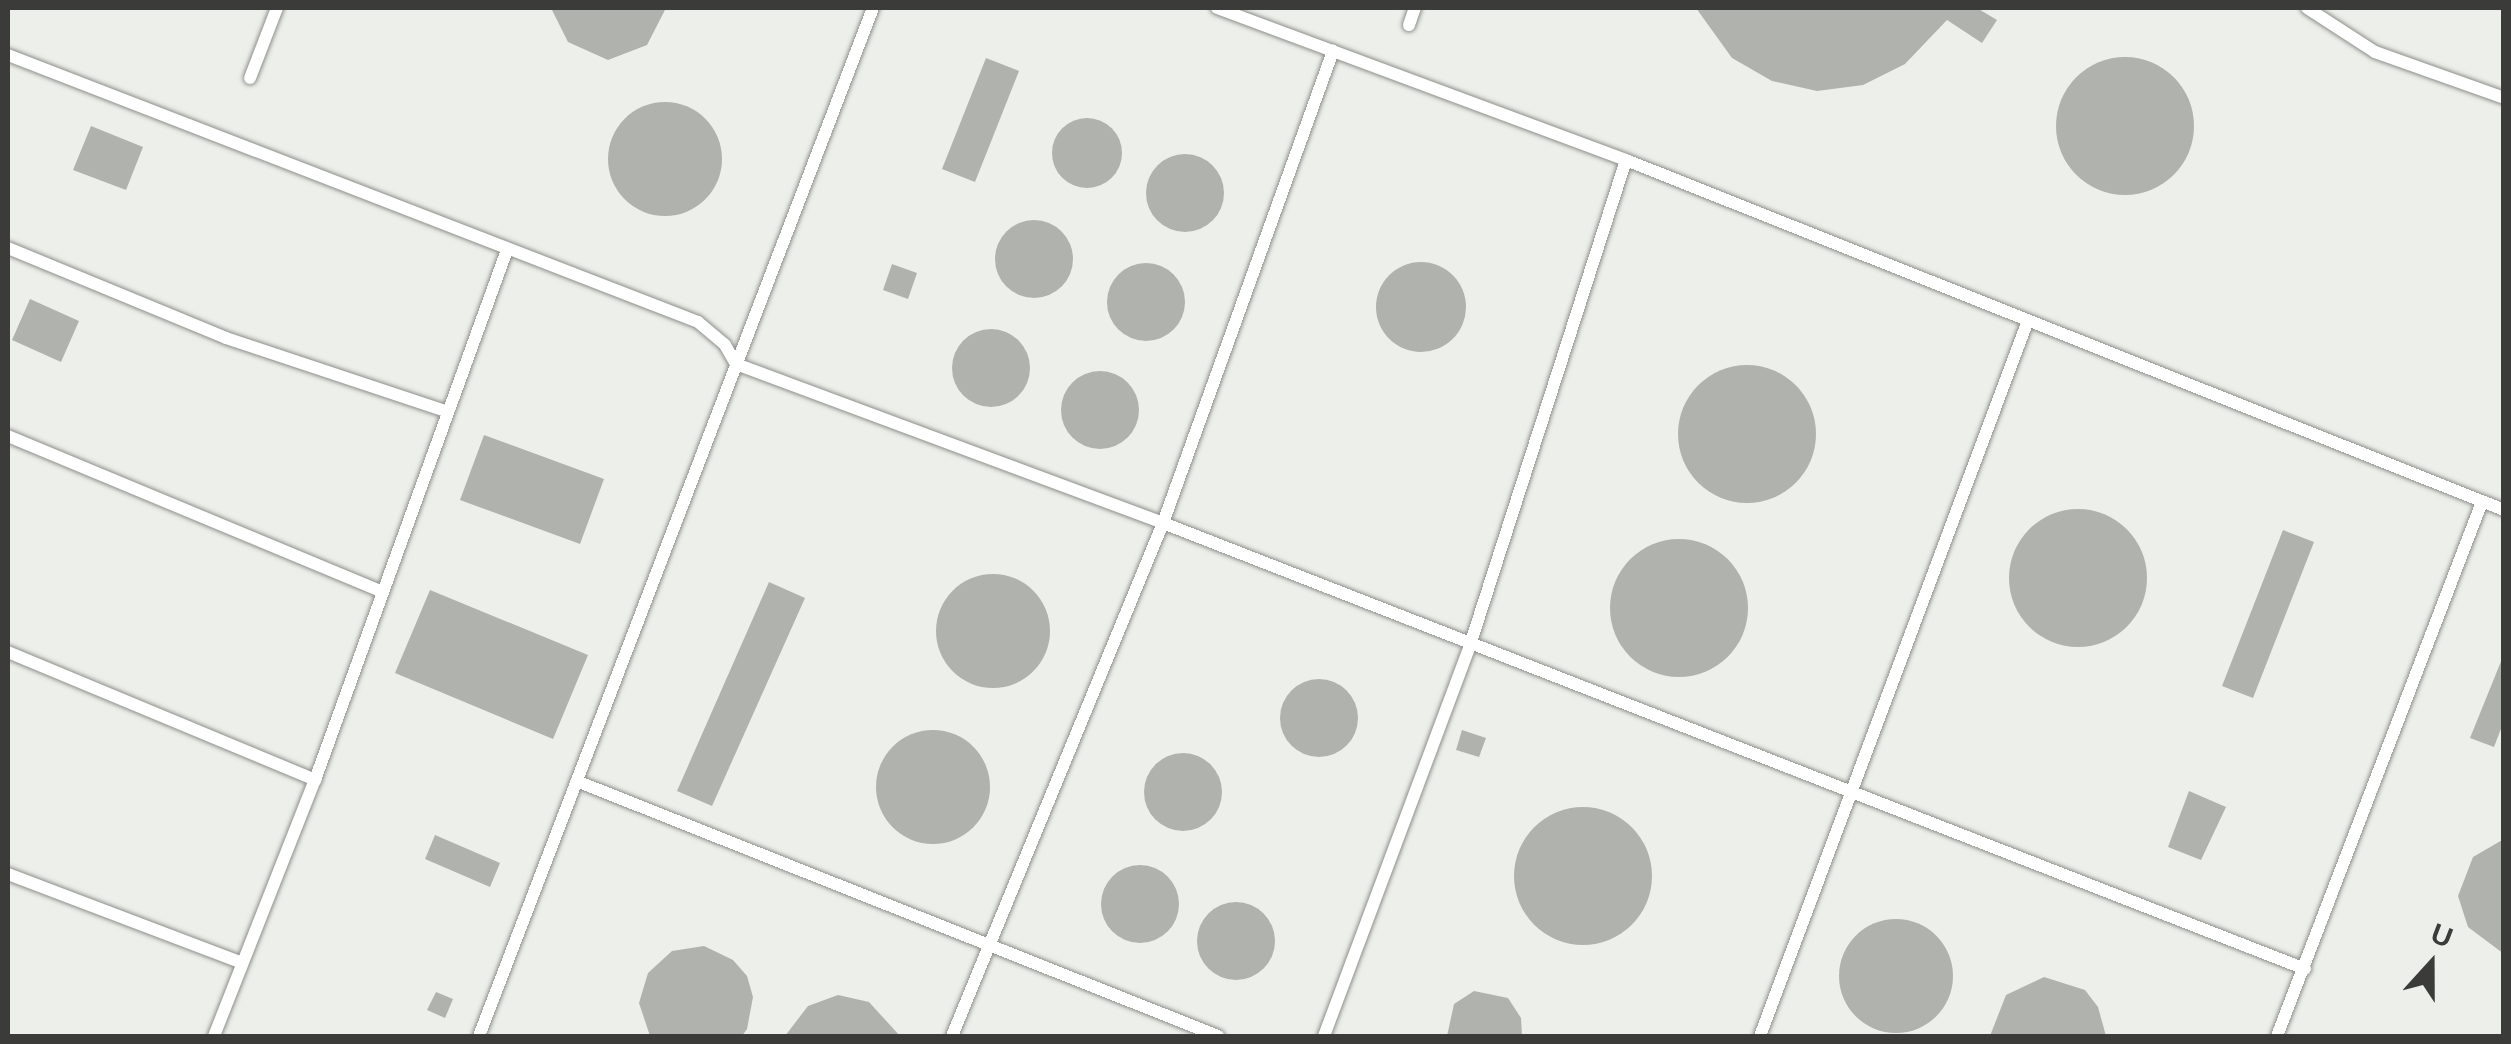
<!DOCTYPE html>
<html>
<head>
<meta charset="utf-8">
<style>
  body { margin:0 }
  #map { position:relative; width:2511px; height:1044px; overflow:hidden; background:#edefea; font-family:Arial,sans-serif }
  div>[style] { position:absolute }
  .building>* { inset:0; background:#b0b2ad }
  .round { border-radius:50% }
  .roads { filter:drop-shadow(0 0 2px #8d8f8a) drop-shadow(0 0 2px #8d8f8a) }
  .service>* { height:12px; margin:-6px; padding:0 6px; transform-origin:6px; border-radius:6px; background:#fff }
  span { translate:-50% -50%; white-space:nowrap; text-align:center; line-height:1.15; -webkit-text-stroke:8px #edefea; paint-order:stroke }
  .frame { position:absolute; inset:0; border:10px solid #3b3c3a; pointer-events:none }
  .north { position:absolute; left:2381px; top:914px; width:100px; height:100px; -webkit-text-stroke:8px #edefea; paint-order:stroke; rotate:21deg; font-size:28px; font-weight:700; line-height:40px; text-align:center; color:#3b3c3a }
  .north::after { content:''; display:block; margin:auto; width:35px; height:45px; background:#3b3c3a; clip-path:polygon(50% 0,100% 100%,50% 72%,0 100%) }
</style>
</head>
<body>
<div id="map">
  <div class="building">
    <div style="clip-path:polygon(551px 8px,666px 8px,647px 45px,608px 60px,568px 42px)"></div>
    <div style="clip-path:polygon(1696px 8px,1977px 8px,1997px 20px,1982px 43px,1947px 20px,1905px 64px,1863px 85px,1817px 91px,1772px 81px,1732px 58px)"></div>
    <div class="round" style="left:2056px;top:57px;width:138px;height:138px"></div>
    <div style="clip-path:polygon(986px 58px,1019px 71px,975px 182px,942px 169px)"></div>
    <div class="round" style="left:608px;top:102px;width:114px;height:114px"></div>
    <div class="round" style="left:1052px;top:118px;width:70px;height:70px"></div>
    <div style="clip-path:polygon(91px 126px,143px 147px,126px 190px,73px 170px)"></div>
    <div class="round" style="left:1146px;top:154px;width:78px;height:78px"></div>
    <div class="round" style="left:995px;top:220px;width:78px;height:78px"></div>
    <div class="round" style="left:1376px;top:262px;width:90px;height:90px"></div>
    <div class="round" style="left:1107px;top:263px;width:78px;height:78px"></div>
    <div style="clip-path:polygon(892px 264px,917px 273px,908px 299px,883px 290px)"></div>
    <div style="clip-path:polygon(30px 299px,79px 321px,61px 362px,12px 340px)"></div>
    <div class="round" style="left:952px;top:329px;width:78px;height:78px"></div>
    <div class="round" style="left:1678px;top:365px;width:138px;height:138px"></div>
    <div class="round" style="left:1061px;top:371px;width:78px;height:78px"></div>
    <div style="clip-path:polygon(484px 435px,604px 479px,580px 544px,460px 500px)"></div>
    <div class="round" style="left:2009px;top:509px;width:138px;height:138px"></div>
    <div style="clip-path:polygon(2283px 530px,2314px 542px,2253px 698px,2222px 686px)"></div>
    <div class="round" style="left:1610px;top:539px;width:138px;height:138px"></div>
    <div class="round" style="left:936px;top:574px;width:114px;height:114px"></div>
    <div style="clip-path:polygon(769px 582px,805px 598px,712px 806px,677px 791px)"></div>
    <div style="clip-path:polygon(430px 590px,588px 655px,553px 739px,395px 673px)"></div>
    <div style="clip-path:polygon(2504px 654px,2504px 721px,2494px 747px,2470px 738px)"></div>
    <div class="round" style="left:1280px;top:679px;width:78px;height:78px"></div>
    <div style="clip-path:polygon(1462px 730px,1486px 738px,1479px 757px,1456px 750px)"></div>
    <div class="round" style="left:876px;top:730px;width:114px;height:114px"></div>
    <div class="round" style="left:1144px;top:753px;width:78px;height:78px"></div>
    <div style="clip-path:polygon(2189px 791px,2226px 807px,2201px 860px,2168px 847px)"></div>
    <div class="round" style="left:1514px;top:807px;width:138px;height:138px"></div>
    <div style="clip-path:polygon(435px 835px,500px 863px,490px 887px,425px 859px)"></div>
    <div style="clip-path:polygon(2504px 839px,2504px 954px,2468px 927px,2458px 896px,2473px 857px)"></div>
    <div class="round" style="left:1101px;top:865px;width:78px;height:78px"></div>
    <div class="round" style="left:1197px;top:902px;width:78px;height:78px"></div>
    <div class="round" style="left:1839px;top:919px;width:114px;height:114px"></div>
    <div style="clip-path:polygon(704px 946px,733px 960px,747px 976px,753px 997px,747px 1029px,742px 1036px,650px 1036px,639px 1003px,648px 973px,672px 951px)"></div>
    <div style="clip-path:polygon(2044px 977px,2085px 990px,2098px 1007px,2106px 1036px,1990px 1036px,2006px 995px)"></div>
    <div style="clip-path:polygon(1474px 991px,1508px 998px,1521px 1018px,1522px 1036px,1447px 1036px,1454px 1004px)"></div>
    <div style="clip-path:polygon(436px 992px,453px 999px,445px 1018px,427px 1010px)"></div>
    <div style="clip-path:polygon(838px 995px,869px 1002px,900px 1036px,785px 1036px,808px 1006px)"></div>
  </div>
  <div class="roads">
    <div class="service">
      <div style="left:1217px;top:8px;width:436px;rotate:20.4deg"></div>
      <div style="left:1626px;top:160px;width:945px;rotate:21.73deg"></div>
      <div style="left:2307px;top:8px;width:81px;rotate:32.9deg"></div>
      <div style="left:2375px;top:52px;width:137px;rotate:19.6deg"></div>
      <div style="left:1409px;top:25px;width:18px;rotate:-71deg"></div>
      <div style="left:8px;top:55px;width:740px;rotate:21.15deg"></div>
      <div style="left:698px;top:322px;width:35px;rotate:40deg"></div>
      <div style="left:725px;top:345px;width:22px;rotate:60deg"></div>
      <div style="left:736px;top:364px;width:456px;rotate:20.4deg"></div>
      <div style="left:1163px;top:523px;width:1226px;rotate:21.33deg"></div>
      <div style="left:250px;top:78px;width:75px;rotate:-68.9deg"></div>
      <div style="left:8px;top:248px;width:236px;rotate:22.4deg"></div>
      <div style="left:226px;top:338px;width:232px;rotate:18.4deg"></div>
      <div style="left:8px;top:436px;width:404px;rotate:22.6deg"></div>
      <div style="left:8px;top:652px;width:333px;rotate:22.6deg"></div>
      <div style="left:579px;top:782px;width:688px;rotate:21.68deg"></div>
      <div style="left:8px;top:874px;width:248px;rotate:20.8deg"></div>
      <div style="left:214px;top:1036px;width:275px;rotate:-68.5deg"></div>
      <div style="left:315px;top:780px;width:564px;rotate:-70.09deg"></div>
      <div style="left:479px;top:1036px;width:1101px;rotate:-69.03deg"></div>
      <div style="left:952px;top:1036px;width:555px;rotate:-67.64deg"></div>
      <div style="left:1163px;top:523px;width:502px;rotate:-70.19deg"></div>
      <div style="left:1324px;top:1036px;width:421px;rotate:-69.5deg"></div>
      <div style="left:1471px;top:642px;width:506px;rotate:-72.17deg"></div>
      <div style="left:1760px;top:1036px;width:761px;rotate:-69.47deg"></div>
      <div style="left:2277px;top:1036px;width:572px;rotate:-69deg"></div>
    </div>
  </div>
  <div class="frame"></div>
  <div class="north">U</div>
</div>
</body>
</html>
